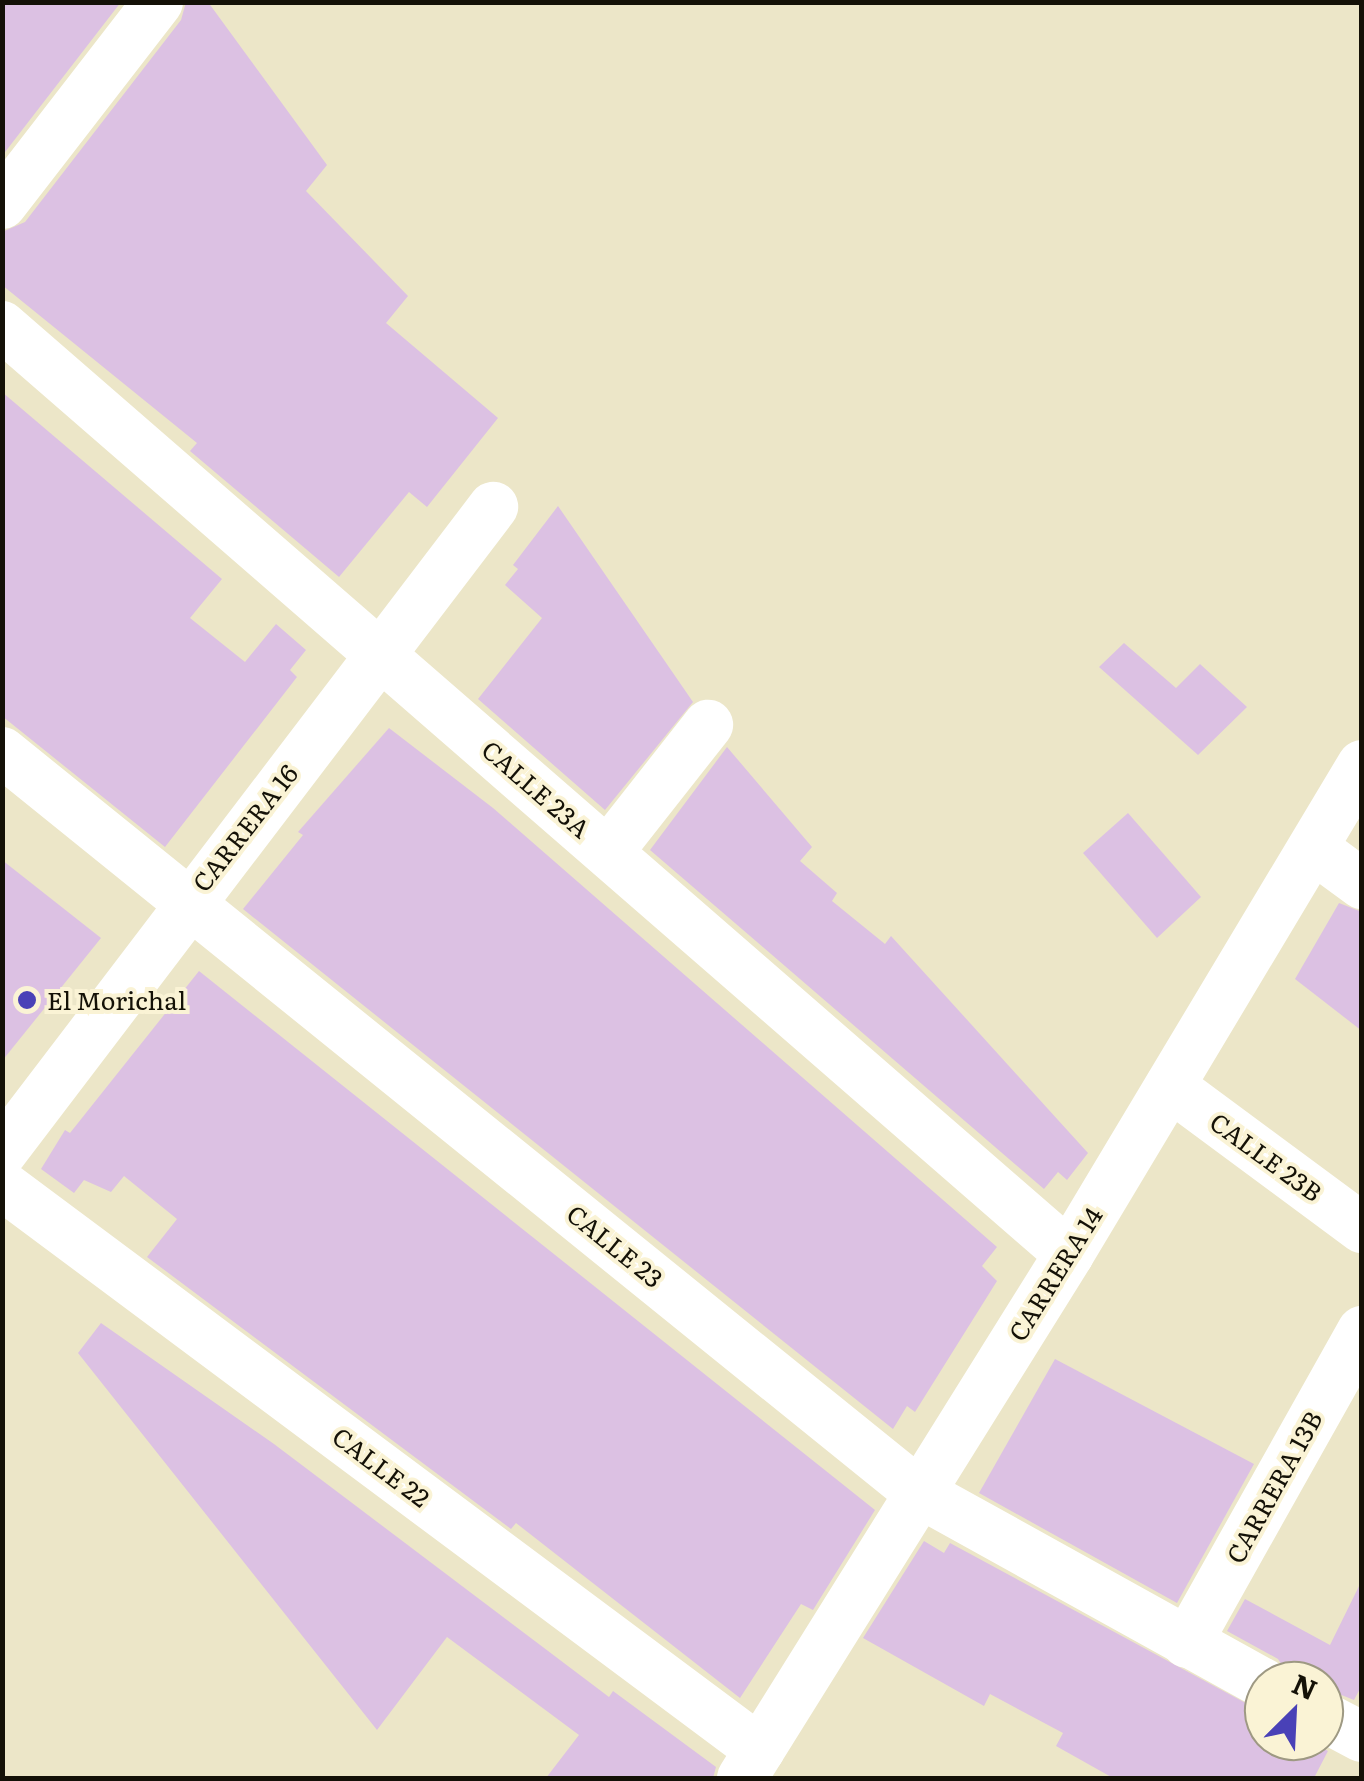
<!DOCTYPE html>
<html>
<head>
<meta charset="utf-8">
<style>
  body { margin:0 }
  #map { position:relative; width:1364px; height:1781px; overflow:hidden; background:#ece6c8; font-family:Literata,serif }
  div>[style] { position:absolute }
  .building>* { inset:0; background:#dcc1e3 }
  .street>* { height:50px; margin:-25px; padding:0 25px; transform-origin:25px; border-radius:25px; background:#fff }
  .dots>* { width:28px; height:28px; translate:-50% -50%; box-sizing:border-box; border:5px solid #faf3d5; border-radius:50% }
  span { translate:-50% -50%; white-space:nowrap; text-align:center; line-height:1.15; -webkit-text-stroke:8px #faf3d5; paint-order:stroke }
  .street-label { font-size:25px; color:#141107 }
  .poi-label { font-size:25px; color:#141107 }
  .left { translate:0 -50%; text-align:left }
  .frame { position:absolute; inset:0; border:5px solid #141107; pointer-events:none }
  .north { position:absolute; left:1244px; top:1661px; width:100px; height:100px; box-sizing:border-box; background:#faf3d5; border:2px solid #9e9983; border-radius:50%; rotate:24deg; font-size:28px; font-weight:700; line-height:40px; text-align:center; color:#141107 }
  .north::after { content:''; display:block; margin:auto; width:35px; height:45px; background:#4941b7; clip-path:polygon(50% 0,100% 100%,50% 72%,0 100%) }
</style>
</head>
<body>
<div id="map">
  <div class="building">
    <div style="clip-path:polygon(2px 2px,121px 2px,2px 156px)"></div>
    <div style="clip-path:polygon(186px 2px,208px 2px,327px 165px,306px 191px,408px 296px,386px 323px,498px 418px,427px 507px,409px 492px,339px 577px,190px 451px,197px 443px,2px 285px,2px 232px,25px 222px,181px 20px)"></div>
    <div style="clip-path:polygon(2px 392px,222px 579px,190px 618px,245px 662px,276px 624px,306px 650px,290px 670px,297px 677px,165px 847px,2px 716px)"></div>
    <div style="clip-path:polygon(558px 506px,693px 702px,605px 810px,478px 699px,542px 618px,505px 585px,518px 569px,513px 565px)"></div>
    <div style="clip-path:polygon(1124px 643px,1176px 688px,1200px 664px,1247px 707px,1198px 755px,1099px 667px)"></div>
    <div style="clip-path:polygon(389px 728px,493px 808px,997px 1247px,982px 1266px,997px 1281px,915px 1412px,907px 1406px,893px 1429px,243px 909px,303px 835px,298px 832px)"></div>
    <div style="clip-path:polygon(727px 747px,812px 847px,800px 861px,837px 893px,832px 901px,885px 944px,891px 936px,1088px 1153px,1067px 1180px,1058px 1172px,1044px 1189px,650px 850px)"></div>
    <div style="clip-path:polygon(1128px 813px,1201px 897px,1157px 938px,1083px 853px)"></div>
    <div style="clip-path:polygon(2px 860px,101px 938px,2px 1061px)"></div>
    <div style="clip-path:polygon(1339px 903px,1362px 912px,1362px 1031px,1295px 979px)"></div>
    <div style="clip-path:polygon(199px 971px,875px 1510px,813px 1610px,801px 1604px,740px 1698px,516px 1523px,511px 1529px,147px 1257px,177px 1219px,124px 1176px,111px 1192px,84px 1180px,74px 1193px,41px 1169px,65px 1130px,70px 1133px)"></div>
    <div style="clip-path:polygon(101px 1323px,274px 1444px,609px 1697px,613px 1691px,716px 1767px,713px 1778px,546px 1778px,579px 1735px,447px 1637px,377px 1730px,78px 1353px)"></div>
    <div style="clip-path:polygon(1055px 1359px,1254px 1464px,1177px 1603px,979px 1493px)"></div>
    <div style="clip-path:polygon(924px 1541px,944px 1553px,950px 1543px,1264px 1713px,1264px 1741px,1309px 1741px,1328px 1751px,1314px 1778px,1113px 1778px,1056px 1746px,1063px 1733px,990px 1694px,984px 1706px,863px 1638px)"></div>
    <div style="clip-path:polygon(1362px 1580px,1362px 1685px,1354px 1700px,1324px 1688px,1324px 1681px,1292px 1681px,1278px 1659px,1227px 1631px,1245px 1599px,1330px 1645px)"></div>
  </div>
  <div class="street">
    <div style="left:2px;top:204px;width:255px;rotate:-52.3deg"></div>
    <div style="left:2px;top:326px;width:1414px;rotate:41.01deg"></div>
    <div style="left:2px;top:752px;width:1178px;rotate:38.93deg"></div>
    <div style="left:918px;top:1492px;width:396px;rotate:29deg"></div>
    <div style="left:1313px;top:848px;width:61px;rotate:36.3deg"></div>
    <div style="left:608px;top:852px;width:162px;rotate:-51.8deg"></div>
    <div style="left:1170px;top:1086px;width:239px;rotate:36.5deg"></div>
    <div style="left:2px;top:1152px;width:811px;rotate:-52.72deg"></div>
    <div style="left:2px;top:1185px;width:945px;rotate:36.7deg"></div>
    <div style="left:1187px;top:1643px;width:358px;rotate:-60.7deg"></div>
    <div style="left:1324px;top:1717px;width:43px;rotate:27.8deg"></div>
    <div style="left:742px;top:1778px;width:618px;rotate:-58.03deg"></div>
    <div style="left:1069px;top:1254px;width:570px;rotate:-59.07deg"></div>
  </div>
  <div class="dots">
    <div style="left:27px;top:1000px;background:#4941b7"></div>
  </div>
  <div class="street-label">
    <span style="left:536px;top:789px;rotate:41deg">CALLE 23A</span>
    <span style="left:245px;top:828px;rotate:-52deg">CARRERA 16</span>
    <span style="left:1266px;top:1157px;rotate:36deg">CALLE 23B</span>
    <span style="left:615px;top:1246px;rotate:39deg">CALLE 23</span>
    <span style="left:1055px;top:1274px;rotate:-58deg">CARRERA 14</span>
    <span style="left:381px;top:1467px;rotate:37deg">CALLE 22</span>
    <span style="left:1274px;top:1487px;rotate:-61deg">CARRERA 13B</span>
  </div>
  <div class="poi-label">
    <span class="left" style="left:47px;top:1000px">El Morichal</span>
  </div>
  <div class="frame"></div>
  <div class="north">N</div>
</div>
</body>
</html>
